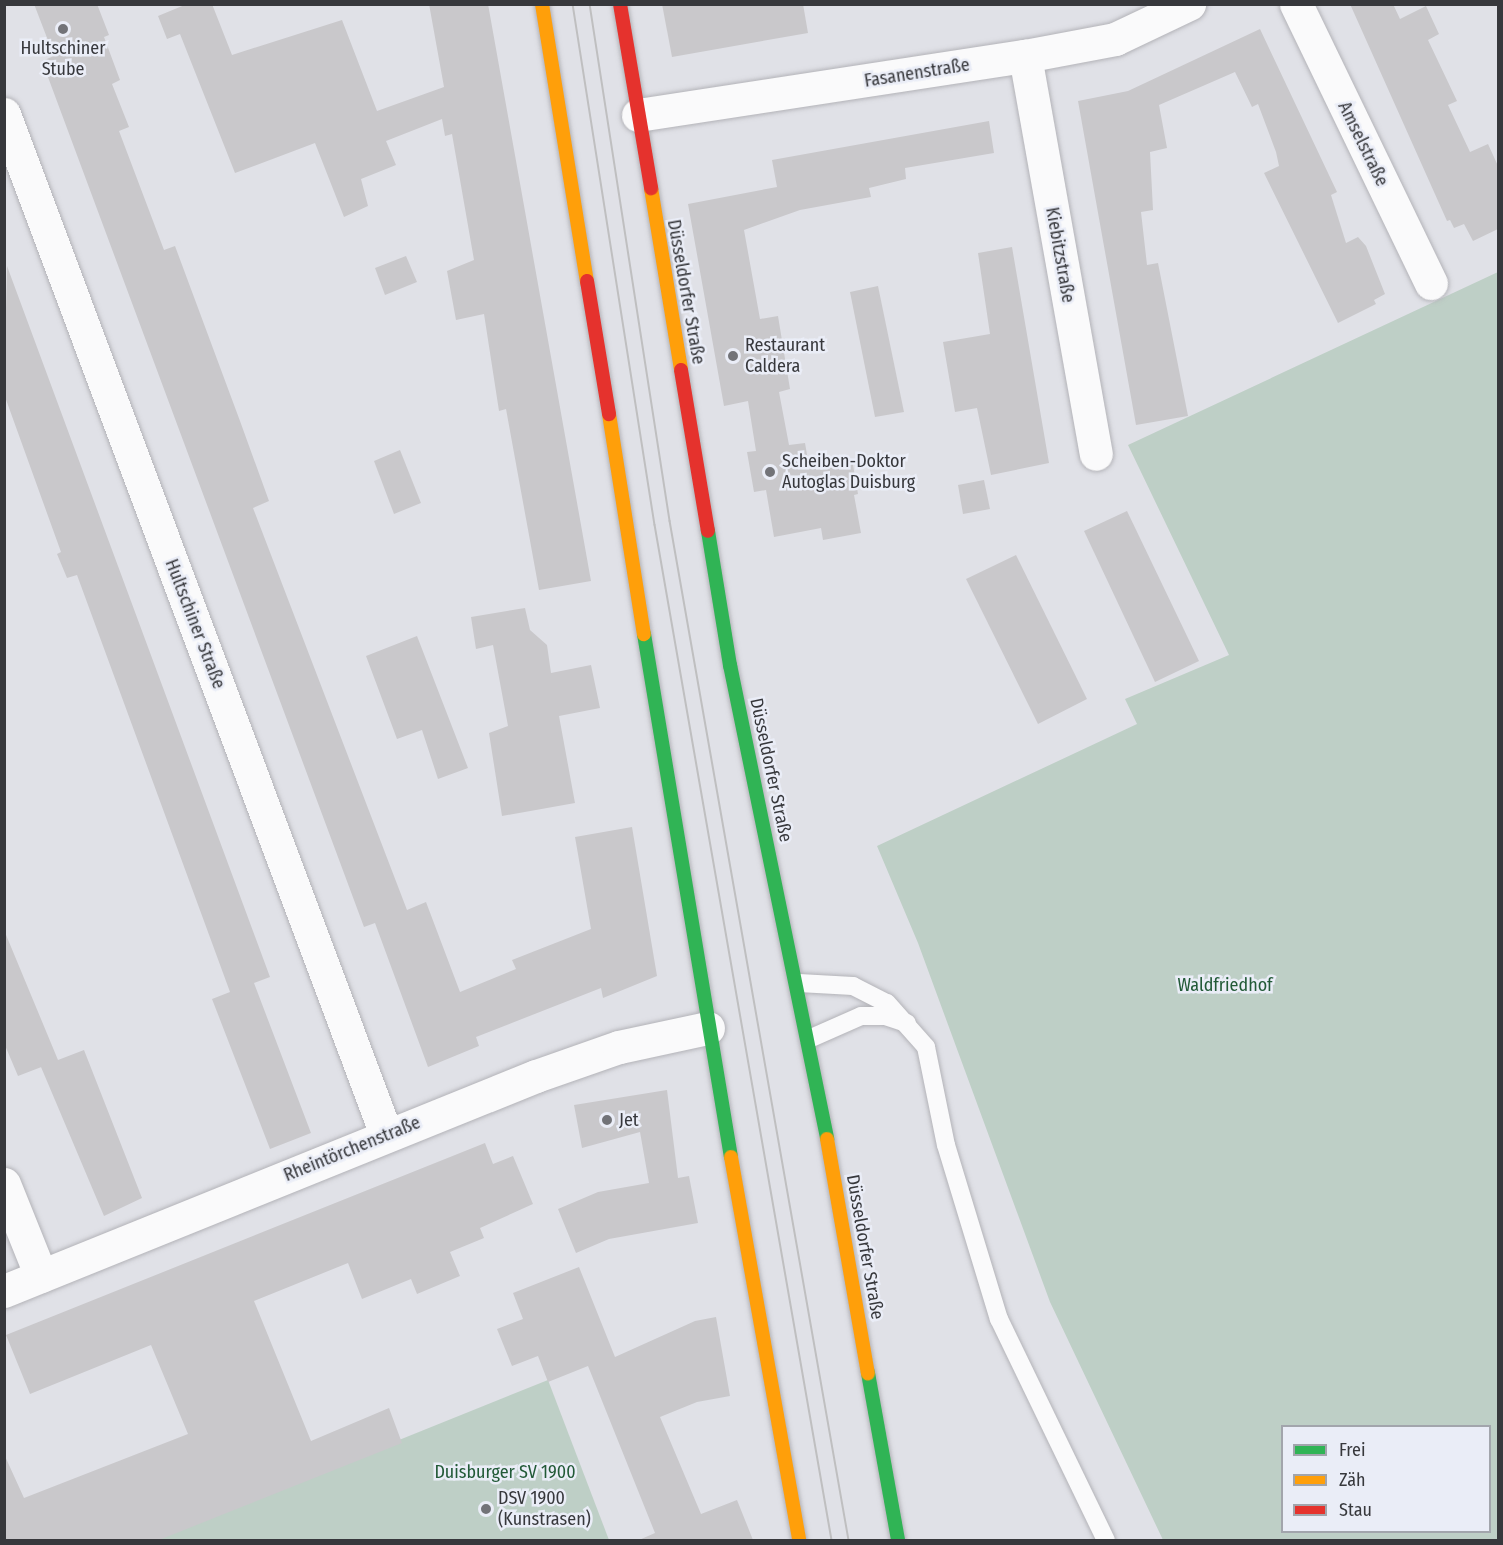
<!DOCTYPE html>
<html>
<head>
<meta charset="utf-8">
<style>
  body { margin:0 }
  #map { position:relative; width:1503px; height:1545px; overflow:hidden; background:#e0e1e7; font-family:"Fira Sans Condensed",sans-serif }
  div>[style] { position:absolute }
  .green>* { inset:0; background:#becfc6 }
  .building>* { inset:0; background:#c9c8cb }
  .roads { filter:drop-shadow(0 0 2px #b3b3b8) drop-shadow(0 0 2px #b3b3b8) }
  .lane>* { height:18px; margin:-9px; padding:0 9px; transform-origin:9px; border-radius:9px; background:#fafafb }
  .street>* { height:33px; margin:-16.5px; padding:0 16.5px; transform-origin:16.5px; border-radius:16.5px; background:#fafafb }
  .fast>* { height:14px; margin:-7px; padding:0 7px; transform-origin:7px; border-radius:7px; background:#30b455 }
  .slow>* { height:14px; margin:-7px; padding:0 7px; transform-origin:7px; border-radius:7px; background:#ff9f0a }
  .jam>* { height:14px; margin:-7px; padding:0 7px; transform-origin:7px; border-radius:7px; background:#e5322d }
  .tram>* { height:1.5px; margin:-0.75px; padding:0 0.75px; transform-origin:0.75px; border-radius:0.75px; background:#bfbfc0 }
  .dots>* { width:16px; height:16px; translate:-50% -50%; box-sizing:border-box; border:3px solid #eaedf7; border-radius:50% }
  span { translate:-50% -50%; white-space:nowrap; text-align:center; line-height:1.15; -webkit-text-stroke:5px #eaedf7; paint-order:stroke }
  .poi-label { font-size:18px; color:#37383c }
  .left { translate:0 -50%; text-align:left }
  .street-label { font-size:18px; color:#37383c }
  .park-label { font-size:18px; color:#225a37 }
  .frame { position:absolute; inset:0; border:6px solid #37383c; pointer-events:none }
  .legend { position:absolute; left:1281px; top:1425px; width:210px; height:108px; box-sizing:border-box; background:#eaedf7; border:2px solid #a2a5ac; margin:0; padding:8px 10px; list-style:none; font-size:18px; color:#37383c }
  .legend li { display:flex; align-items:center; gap:12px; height:30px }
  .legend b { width:30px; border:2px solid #a2a5ac }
</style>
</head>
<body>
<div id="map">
  <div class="green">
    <div style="clip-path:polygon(evenodd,1498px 272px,1498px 1540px,1163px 1540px,1050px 1302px,918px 943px,877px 846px,1137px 724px,1125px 699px,1229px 655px,1128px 445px,1498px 272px,1282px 1426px,1490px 1426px,1490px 1532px,1282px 1532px,1282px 1426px)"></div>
    <div style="clip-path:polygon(548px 1380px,609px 1540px,151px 1540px)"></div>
  </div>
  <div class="building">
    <div style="clip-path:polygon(34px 4px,97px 4px,109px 35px,104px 37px,120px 80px,112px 84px,129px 127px,119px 131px,164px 250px,175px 246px,240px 421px,269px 501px,253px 508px,407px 910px,426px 902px,460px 992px,516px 969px,512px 960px,591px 929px,575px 837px,632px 827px,657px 976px,603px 998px,601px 988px,476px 1037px,479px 1046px,428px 1067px,375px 923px,364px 927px,42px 61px,54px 56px)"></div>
    <div style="clip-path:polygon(187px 4px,212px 4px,232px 55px,342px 20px,377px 111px,444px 87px,429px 4px,488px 4px,591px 581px,539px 590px,506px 409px,499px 411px,484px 314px,456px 320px,447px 271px,474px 260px,452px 134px,445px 136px,442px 119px,386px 141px,396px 165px,361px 179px,368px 206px,344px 217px,315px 143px,235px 173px,180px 34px,167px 39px,158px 16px)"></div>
    <div style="clip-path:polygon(662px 4px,803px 4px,808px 33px,672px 57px)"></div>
    <div style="clip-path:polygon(1350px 4px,1393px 4px,1400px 19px,1426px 6px,1439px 34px,1428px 40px,1457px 101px,1448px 105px,1470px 152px,1488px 144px,1498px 166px,1498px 229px,1473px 241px,1464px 224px,1454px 228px,1450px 220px,1447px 221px)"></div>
    <div style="clip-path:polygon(1260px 29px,1337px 192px,1331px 195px,1346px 243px,1358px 237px,1366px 246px,1385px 294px,1374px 300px,1376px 304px,1338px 323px,1264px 173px,1279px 166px,1276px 152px,1258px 104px,1252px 107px,1235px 72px,1159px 105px,1167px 148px,1150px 152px,1153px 210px,1141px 212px,1147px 265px,1158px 263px,1188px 416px,1136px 425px,1078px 101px,1128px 91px)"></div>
    <div style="clip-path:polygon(989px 121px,994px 153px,905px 168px,906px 179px,869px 188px,871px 197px,800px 210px,744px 230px,760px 319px,778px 316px,790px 389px,779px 392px,789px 445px,805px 443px,809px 466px,852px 459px,858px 494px,854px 495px,861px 533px,823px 540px,821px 528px,774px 537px,766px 490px,754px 492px,747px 452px,756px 451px,748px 401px,724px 406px,688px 204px,777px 187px,772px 160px)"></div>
    <div style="clip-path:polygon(1012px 247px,1049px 463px,991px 475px,977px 408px,955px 412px,943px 342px,990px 334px,978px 253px)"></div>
    <div style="clip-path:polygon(406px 256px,417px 282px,385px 295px,375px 268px)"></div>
    <div style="clip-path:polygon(7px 266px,270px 977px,254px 983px,311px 1133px,270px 1149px,212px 999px,230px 992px,77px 575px,67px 578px,57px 554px,61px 552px,4px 394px)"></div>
    <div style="clip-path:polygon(878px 286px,904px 412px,875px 417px,850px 292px)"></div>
    <div style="clip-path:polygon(400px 450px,421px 503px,394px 514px,374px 461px)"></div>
    <div style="clip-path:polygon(984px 480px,990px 509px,963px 514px,958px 485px)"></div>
    <div style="clip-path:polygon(1127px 511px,1199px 661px,1155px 682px,1084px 531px)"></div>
    <div style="clip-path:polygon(1016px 555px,1087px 699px,1038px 724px,966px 579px)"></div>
    <div style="clip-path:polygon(525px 608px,530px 630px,547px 645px,551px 673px,591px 665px,600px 708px,559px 716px,575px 803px,502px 816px,489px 733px,508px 726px,493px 645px,476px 649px,471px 617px)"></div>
    <div style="clip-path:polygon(417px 636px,468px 768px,438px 779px,422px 730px,397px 739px,366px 656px)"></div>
    <div style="clip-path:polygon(4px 930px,58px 1060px,84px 1050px,142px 1198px,104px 1216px,41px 1067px,44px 1066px,18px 1076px,4px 1043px)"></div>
    <div style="clip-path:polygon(667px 1090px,678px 1178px,689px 1176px,698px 1223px,609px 1239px,576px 1253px,558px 1209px,598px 1192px,649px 1183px,640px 1132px,582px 1148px,574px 1105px)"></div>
    <div style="clip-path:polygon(485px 1143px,493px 1164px,513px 1156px,533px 1204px,480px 1228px,484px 1238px,450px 1252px,460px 1276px,417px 1294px,411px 1279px,362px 1299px,348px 1263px,254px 1301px,311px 1441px,389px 1408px,402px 1443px,159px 1540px,4px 1540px,4px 1454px,24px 1498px,188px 1434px,151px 1345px,30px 1394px,6px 1335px)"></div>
    <div style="clip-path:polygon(579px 1267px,615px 1357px,695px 1321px,716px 1317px,730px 1396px,697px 1402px,660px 1417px,701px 1514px,737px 1500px,753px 1540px,639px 1540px,655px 1533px,588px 1366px,548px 1382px,538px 1356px,512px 1366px,497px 1329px,523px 1319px,513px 1293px)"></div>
  </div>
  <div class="roads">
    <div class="lane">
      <div style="left:799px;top:983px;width:54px;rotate:3.2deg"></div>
      <div style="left:853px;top:986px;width:38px;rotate:27deg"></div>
      <div style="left:887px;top:1003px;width:59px;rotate:48.4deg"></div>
      <div style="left:926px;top:1047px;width:100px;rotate:78.5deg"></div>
      <div style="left:946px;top:1145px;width:182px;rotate:73.1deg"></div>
      <div style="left:999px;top:1319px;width:246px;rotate:64.2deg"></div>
      <div style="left:809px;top:1039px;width:57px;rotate:-23.9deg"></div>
      <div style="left:861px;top:1016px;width:24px"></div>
      <div style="left:885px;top:1016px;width:23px;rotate:18deg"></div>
    </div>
    <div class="street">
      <div style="left:1296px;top:4px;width:310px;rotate:64.2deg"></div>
      <div style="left:1025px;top:56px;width:404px;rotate:79.9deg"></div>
      <div style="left:4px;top:114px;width:1089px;rotate:69.47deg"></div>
      <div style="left:638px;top:115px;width:391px;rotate:-8.7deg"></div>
      <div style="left:1025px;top:56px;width:92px;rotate:-10.7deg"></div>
      <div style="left:1115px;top:39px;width:82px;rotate:-25.3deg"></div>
      <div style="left:4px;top:1184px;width:99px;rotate:68.1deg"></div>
      <div style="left:4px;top:1291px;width:574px;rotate:-22.01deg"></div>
      <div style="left:536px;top:1076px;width:88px;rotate:-19.3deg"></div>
      <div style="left:619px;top:1047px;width:91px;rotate:-12.1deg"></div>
    </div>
    <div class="fast">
      <div style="left:708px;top:531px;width:136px;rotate:80.7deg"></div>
      <div style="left:730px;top:665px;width:484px;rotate:78.4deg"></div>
      <div style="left:644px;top:634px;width:530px;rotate:80.56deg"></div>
      <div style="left:868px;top:1373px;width:170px;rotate:79.8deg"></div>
    </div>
    <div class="slow">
      <div style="left:542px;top:4px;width:281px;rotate:80.8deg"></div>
      <div style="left:651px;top:188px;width:184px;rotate:80.6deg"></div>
      <div style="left:609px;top:414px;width:223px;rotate:81deg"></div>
      <div style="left:827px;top:1139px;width:238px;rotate:80.1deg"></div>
      <div style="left:731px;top:1157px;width:389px;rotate:79.9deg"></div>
    </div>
    <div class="jam">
      <div style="left:620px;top:4px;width:187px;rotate:80.4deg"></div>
      <div style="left:587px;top:281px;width:135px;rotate:80.6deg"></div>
      <div style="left:681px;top:370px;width:163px;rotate:80.5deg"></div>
    </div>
  </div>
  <div class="tram">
    <div style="left:573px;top:4px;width:527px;rotate:81.06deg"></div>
    <div style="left:655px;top:525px;width:1030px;rotate:80.11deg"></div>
    <div style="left:590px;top:4px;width:523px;rotate:81.2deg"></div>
    <div style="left:670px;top:521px;width:1035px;rotate:80.04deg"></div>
  </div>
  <div class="dots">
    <div style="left:63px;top:29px;background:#727378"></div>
    <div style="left:733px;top:356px;background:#727378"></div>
    <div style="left:770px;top:472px;background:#727378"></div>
    <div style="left:607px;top:1120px;background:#727378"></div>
    <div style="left:486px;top:1509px;background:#727378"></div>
  </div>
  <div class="poi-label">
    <span style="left:63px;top:59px">Hultschiner<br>Stube</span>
    <span class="left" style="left:745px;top:356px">Restaurant<br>Caldera</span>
    <span class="left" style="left:782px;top:472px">Scheiben-Doktor<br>Autoglas Duisburg</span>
    <span class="left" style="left:619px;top:1120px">Jet</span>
    <span class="left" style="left:498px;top:1509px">DSV 1900<br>(Kunstrasen)</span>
  </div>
  <div class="street-label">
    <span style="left:917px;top:73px;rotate:-9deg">Fasanenstraße</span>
    <span style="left:1363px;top:144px;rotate:64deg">Amselstraße</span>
    <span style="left:1060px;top:255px;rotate:80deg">Kiebitzstraße</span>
    <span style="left:686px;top:292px;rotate:80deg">Düsseldorfer Straße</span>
    <span style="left:195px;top:624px;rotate:69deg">Hultschiner Straße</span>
    <span style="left:771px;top:770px;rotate:78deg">Düsseldorfer Straße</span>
    <span style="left:352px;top:1149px;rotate:-22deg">Rheintörchenstraße</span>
    <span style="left:865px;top:1247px;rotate:80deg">Düsseldorfer Straße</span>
  </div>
  <div class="park-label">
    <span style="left:1225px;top:985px">Waldfriedhof</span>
    <span style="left:505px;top:1472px">Duisburger SV 1900</span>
  </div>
  <div class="frame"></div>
  <ul class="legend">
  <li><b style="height:8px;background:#30b455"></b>Frei</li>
  <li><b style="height:8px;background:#ff9f0a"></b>Zäh</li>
  <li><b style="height:8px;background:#e5322d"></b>Stau</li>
  </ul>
</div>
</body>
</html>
